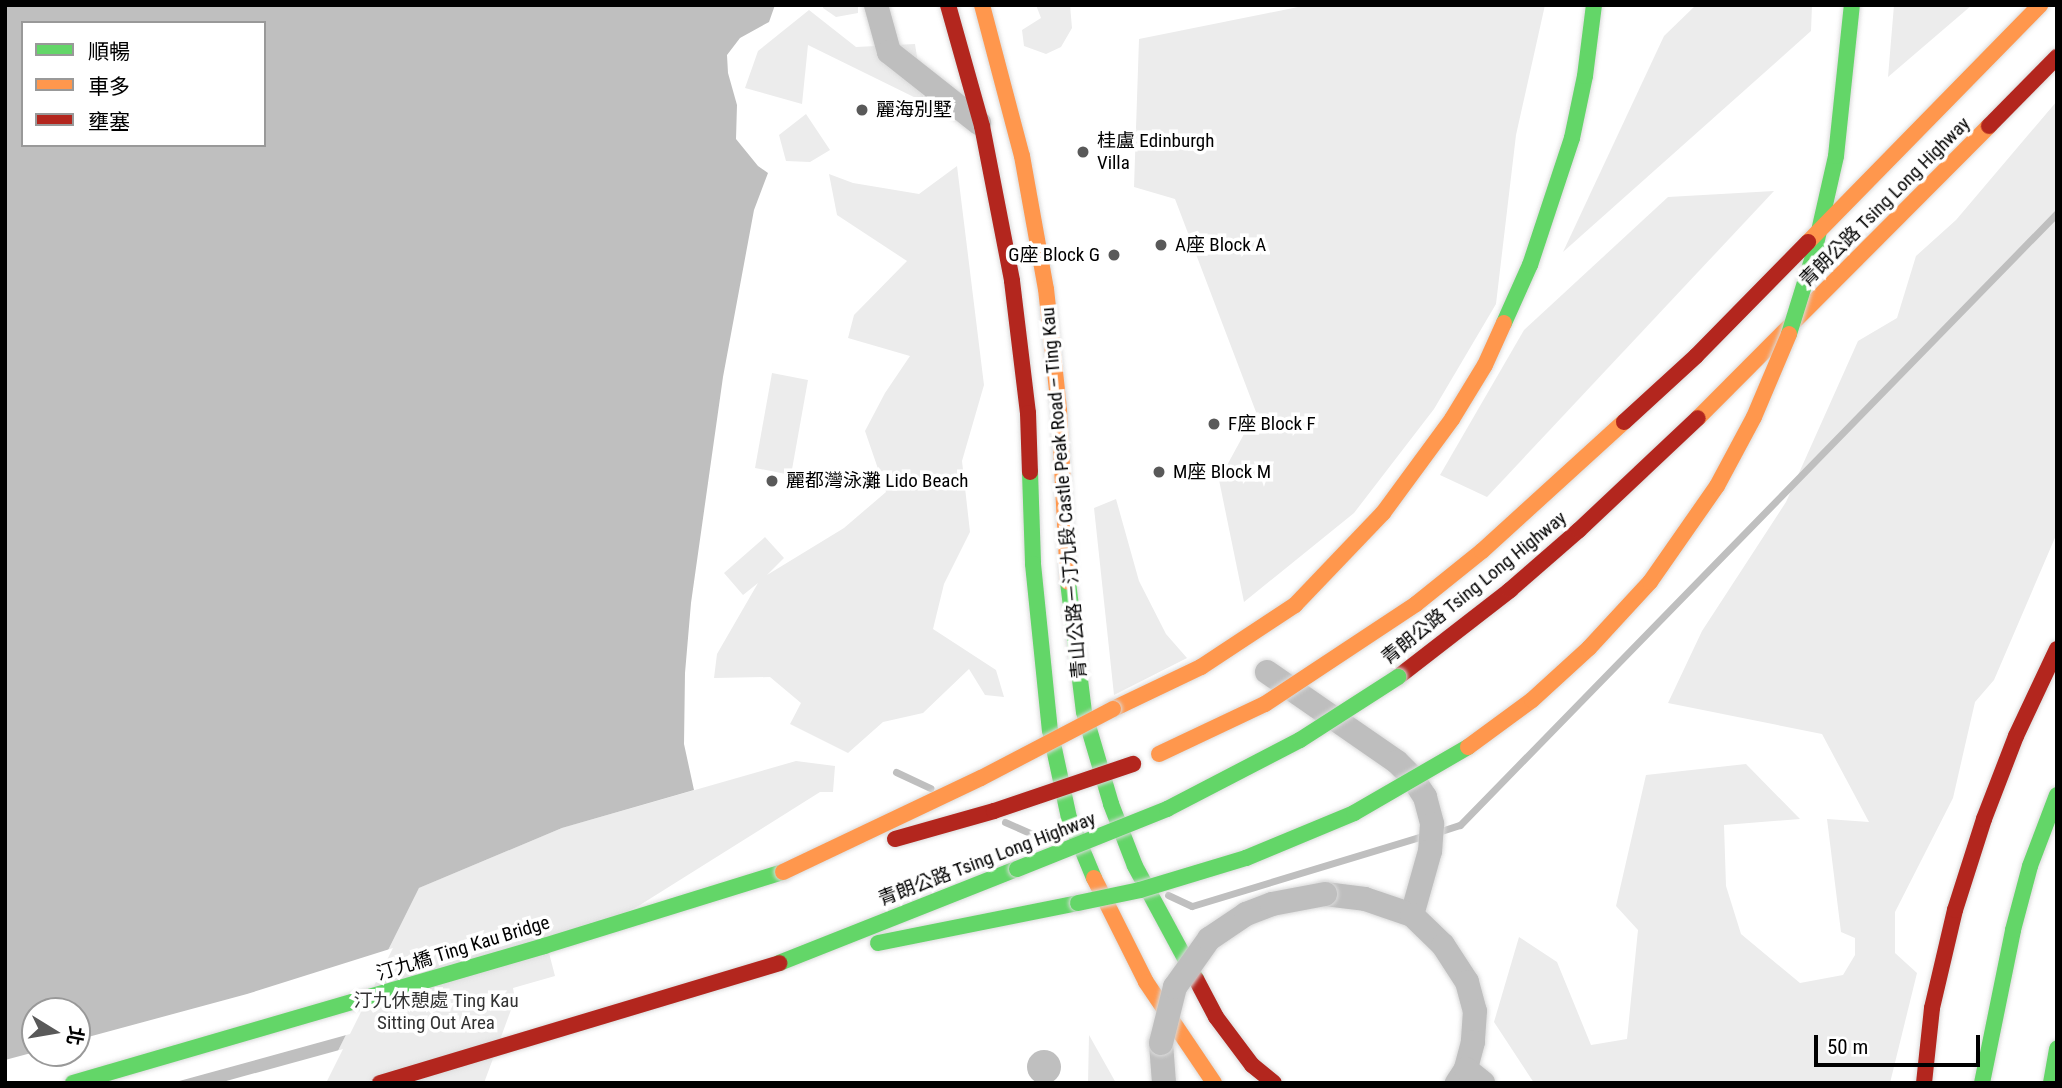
<!DOCTYPE html>
<html>
<head>
<meta charset="utf-8">
<style>
  body { margin:0 }
  #map { position:relative; width:2062px; height:1088px; overflow:hidden; background:#fff; font-family:"Roboto Condensed","Noto Sans TC",sans-serif }
  div>[style] { position:absolute }
  .green>* { inset:0; background:#ececec }
  .water>* { inset:0; background:#bfbfbf }
  .round { border-radius:50% }
  .pier>* { inset:0; background:#fff }
  .stream>* { height:7px; margin:-3.5px; padding:0 3.5px; transform-origin:3.5px; border-radius:3.5px; background:#bfbfbf }
  .roads { filter:drop-shadow(0 0 2px #dbdbdb) drop-shadow(0 0 2px #dbdbdb) }
  .street>* { height:24px; margin:-12px; padding:0 12px; transform-origin:12px; border-radius:12px; background:#bebebe }
  .fast>* { height:16px; margin:-8px; padding:0 8px; transform-origin:8px; border-radius:8px; background:#63d668 }
  .slow>* { height:16px; margin:-8px; padding:0 8px; transform-origin:8px; border-radius:8px; background:#ff974d }
  .jam>* { height:16px; margin:-8px; padding:0 8px; transform-origin:8px; border-radius:8px; background:#b3261e }
  .bridges { filter:drop-shadow(0 0 2px #dbdbdb) drop-shadow(0 0 2px #dbdbdb) }
  .street-bridge>* { height:24px; margin:-12px; padding:0 12px; transform-origin:12px; border-radius:12px; background:#bebebe }
  .fast-bridge>* { height:16px; margin:-8px; padding:0 8px; transform-origin:8px; border-radius:8px; background:#63d668 }
  .slow-bridge>* { height:16px; margin:-8px; padding:0 8px; transform-origin:8px; border-radius:8px; background:#ff974d }
  .jam-bridge>* { height:16px; margin:-8px; padding:0 8px; transform-origin:8px; border-radius:8px; background:#b3261e }
  .dots>* { width:19px; height:19px; translate:-50% -50%; box-sizing:border-box; border:4px solid #fff; border-radius:50% }
  span { translate:-50% -50%; white-space:nowrap; text-align:center; line-height:1.15; -webkit-text-stroke:7px #fff; paint-order:stroke }
  .poi-label { font-size:19px; color:#000 }
  .left { translate:0 -50%; text-align:left }
  .right { translate:-100% -50%; text-align:right }
  .street-label { font-size:19px; color:#000 }
  .park-label { font-size:19px; color:#333 }
  .frame { position:absolute; inset:0; border:7px solid #000; pointer-events:none }
  .legend { position:absolute; left:21px; top:21px; width:245px; height:126px; box-sizing:border-box; background:#fff; border:2px solid #999; margin:0; padding:9px 12px; list-style:none; font-size:21px; color:#000 }
  .legend li { display:flex; align-items:center; gap:14px; height:35px }
  .legend b { width:35px; border:2px solid #999 }
  .north { position:absolute; left:21px; top:997px; width:70px; height:70px; box-sizing:border-box; background:#fff; border:2px solid #999; border-radius:50%; rotate:101deg; font-size:19px; font-weight:700; line-height:28px; text-align:center; color:#000 }
  .north::after { content:''; display:block; margin:auto; width:24px; height:32px; background:#595959; clip-path:polygon(50% 0,100% 100%,50% 72%,0 100%) }
  .scale { position:absolute; left:1814px; top:1035px; width:166px; height:32px; box-sizing:border-box; border:4px solid #000; border-top:0; padding-left:9px; font-size:21px; line-height:24px; white-space:nowrap; color:#000; -webkit-text-stroke:5px #fff; paint-order:stroke }
</style>
</head>
<body>
<div id="map">
  <div class="green">
    <div style="clip-path:polygon(823px 5px,858px 5px,858px 13px,836px 17px,823px 8px)"></div>
    <div style="clip-path:polygon(1036px 5px,1070px 5px,1072px 28px,1061px 47px,1046px 54px,1024px 46px,1022px 30px,1041px 18px)"></div>
    <div style="clip-path:polygon(1308px 5px,1545px 5px,1516px 135px,1496px 304px,1434px 409px,1354px 513px,1244px 602px,1219px 480px,1256px 412px,1175px 199px,1134px 187px,1139px 39px)"></div>
    <div style="clip-path:polygon(1696px 5px,1812px 5px,1811px 31px,1563px 252px,1664px 36px)"></div>
    <div style="clip-path:polygon(1894px 5px,1972px 5px,1888px 77px)"></div>
    <div style="clip-path:polygon(809px 10px,856px 47px,915px 44px,924px 102px,808px 45px,802px 104px,745px 88px,758px 51px)"></div>
    <div style="clip-path:polygon(2057px 101px,2057px 533px,1994px 680px,1975px 702px,1953px 798px,1895px 912px,1895px 953px,1917px 973px,1890px 1083px,1534px 1083px,1494px 1022px,1519px 937px,1557px 962px,1591px 1045px,1627px 1039px,1638px 930px,1616px 906px,1646px 775px,1746px 764px,1800px 819px,1724px 825px,1726px 886px,1741px 934px,1800px 983px,1843px 975px,1855px 955px,1855px 938px,1841px 932px,1827px 819px,1869px 822px,1822px 734px,1668px 703px,1702px 631px,1786px 502px,1858px 341px,1897px 318px,1916px 256px,1956px 220px)"></div>
    <div style="clip-path:polygon(806px 114px,830px 150px,810px 162px,786px 161px,779px 135px)"></div>
    <div style="clip-path:polygon(957px 166px,984px 385px,962px 461px,970px 532px,944px 584px,933px 629px,996px 670px,1004px 697px,985px 695px,969px 669px,923px 713px,883px 722px,848px 753px,790px 724px,801px 703px,770px 677px,714px 678px,717px 654px,758px 583px,743px 595px,724px 573px,765px 537px,784px 558px,767px 575px,844px 528px,886px 492px,865px 431px,885px 393px,910px 356px,848px 338px,854px 315px,907px 261px,837px 215px,829px 174px,853px 183px,919px 194px)"></div>
    <div style="clip-path:polygon(1774px 191px,1487px 497px,1440px 475px,1524px 330px,1668px 197px)"></div>
    <div style="clip-path:polygon(772px 373px,808px 380px,791px 475px,755px 468px)"></div>
    <div style="clip-path:polygon(1116px 499px,1139px 581px,1166px 634px,1187px 658px,1114px 695px,1094px 508px)"></div>
    <div style="clip-path:polygon(796px 761px,835px 766px,833px 792px,820px 792px,640px 905px,549px 953px,555px 976px,513px 988px,515px 999px,484px 1083px,322px 1083px,419px 888px,562px 828px)"></div>
    <div style="clip-path:polygon(1089px 1035px,1116px 1083px,1088px 1083px)"></div>
  </div>
  <div class="water">
    <div style="clip-path:polygon(evenodd,5px 5px,775px 5px,769px 22px,740px 38px,727px 55px,728px 73px,737px 105px,736px 139px,758px 166px,768px 173px,754px 210px,723px 377px,691px 603px,685px 673px,684px 744px,694px 790px,562px 828px,419px 888px,322px 1083px,5px 1083px,5px 5px,23px 23px,264px 23px,264px 145px,23px 145px,23px 23px,5px 5px,35px 1011px,77px 1011px,77px 1053px,35px 1053px,35px 1011px)"></div>
    <div class="round" style="left:1027px;top:1050px;width:34px;height:34px"></div>
  </div>
  <div class="pier">
    <div style="clip-path:polygon(393px 948px,350px 1034px,172px 1083px,5px 1083px,5px 1060px,35px 1052px,77px 1053px,77px 1040px,247px 994px)"></div>
    <div style="clip-path:polygon(343px 1049px,326px 1083px,219px 1083px)"></div>
  </div>
  <div class="stream">
    <div style="left:896px;top:772px;width:38px;rotate:25deg"></div>
    <div style="left:1005px;top:822px;width:47px;rotate:23.8deg"></div>
    <div style="left:1438px;top:832px;width:23px;rotate:-18deg"></div>
    <div style="left:1460px;top:825px;width:855px;rotate:-45.71deg"></div>
    <div style="left:1168px;top:895px;width:26px;rotate:25deg"></div>
    <div style="left:1192px;top:906px;width:245px;rotate:-16.9deg"></div>
  </div>
  <div class="roads">
    <div class="street">
      <div style="left:876px;top:5px;width:49px;rotate:74.5deg"></div>
      <div style="left:889px;top:52px;width:115px;rotate:38.3deg"></div>
      <div style="left:1267px;top:672px;width:158px;rotate:34.7deg"></div>
      <div style="left:1397px;top:762px;width:21px;rotate:45deg"></div>
      <div style="left:1412px;top:777px;width:24px;rotate:57deg"></div>
      <div style="left:1425px;top:797px;width:28px;rotate:75deg"></div>
      <div style="left:1432px;top:824px;width:27px;rotate:94deg"></div>
      <div style="left:1430px;top:851px;width:66px;rotate:105.7deg"></div>
      <div style="left:1325px;top:894px;width:40px;rotate:7.1deg"></div>
      <div style="left:1365px;top:899px;width:50px;rotate:18.8deg"></div>
      <div style="left:1412px;top:915px;width:43px;rotate:44.1deg"></div>
      <div style="left:1443px;top:945px;width:44px;rotate:57deg"></div>
      <div style="left:1467px;top:982px;width:30px;rotate:75deg"></div>
      <div style="left:1475px;top:1011px;width:31px;rotate:94deg"></div>
      <div style="left:1473px;top:1042px;width:28px;rotate:105deg"></div>
      <div style="left:1466px;top:1069px;width:17px;rotate:123deg"></div>
      <div style="left:1161px;top:1043px;width:40px;rotate:85.7deg"></div>
      <div style="left:1466px;top:1069px;width:22px;rotate:39deg"></div>
    </div>
    <div class="fast">
      <div style="left:1504px;top:323px;width:64px;rotate:-65.9deg"></div>
      <div style="left:1530px;top:265px;width:134px;rotate:-71.7deg"></div>
      <div style="left:1572px;top:138px;width:63px;rotate:-78.2deg"></div>
      <div style="left:1585px;top:76px;width:72px;rotate:-82.8deg"></div>
      <div style="left:1030px;top:472px;width:92px;rotate:88.1deg"></div>
      <div style="left:1033px;top:564px;width:167px;rotate:84.2deg"></div>
      <div style="left:1050px;top:730px;width:90px;rotate:77.8deg"></div>
      <div style="left:1069px;top:818px;width:65px;rotate:67.4deg"></div>
      <div style="left:1068px;top:582px;width:131px;rotate:83deg"></div>
      <div style="left:1084px;top:712px;width:96px;rotate:73.6deg"></div>
      <div style="left:1111px;top:804px;width:66px;rotate:68.8deg"></div>
      <div style="left:1135px;top:866px;width:128px;rotate:61.6deg"></div>
      <div style="left:878px;top:943px;width:204px;rotate:-11.3deg"></div>
      <div style="left:779px;top:963px;width:256px;rotate:-21.6deg"></div>
      <div style="left:73px;top:1083px;width:491px;rotate:-16.2deg"></div>
      <div style="left:544px;top:946px;width:250px;rotate:-17.2deg"></div>
      <div style="left:1982px;top:1083px;width:156px;rotate:-78.5deg"></div>
      <div style="left:2013px;top:930px;width:66px;rotate:-75.1deg"></div>
      <div style="left:2030px;top:866px;width:76px;rotate:-69.2deg"></div>
      <div style="left:2051px;top:1083px;width:35px;rotate:-80deg"></div>
    </div>
    <div class="slow">
      <div style="left:982px;top:5px;width:156px;rotate:75.2deg"></div>
      <div style="left:1022px;top:156px;width:135px;rotate:79.8deg"></div>
      <div style="left:1046px;top:289px;width:121px;rotate:83.8deg"></div>
      <div style="left:1059px;top:409px;width:173px;rotate:87deg"></div>
      <div style="left:1698px;top:418px;width:412px;rotate:-45.1deg"></div>
      <div style="left:1113px;top:709px;width:98px;rotate:-25.5deg"></div>
      <div style="left:1201px;top:667px;width:113px;rotate:-33.4deg"></div>
      <div style="left:1295px;top:605px;width:127px;rotate:-46.3deg"></div>
      <div style="left:1383px;top:513px;width:117px;rotate:-53.7deg"></div>
      <div style="left:1452px;top:419px;width:63px;rotate:-58.6deg"></div>
      <div style="left:1485px;top:365px;width:46px;rotate:-65.7deg"></div>
      <div style="left:1094px;top:878px;width:116px;rotate:63.4deg"></div>
      <div style="left:1146px;top:982px;width:122px;rotate:56deg"></div>
    </div>
    <div class="jam">
      <div style="left:948px;top:5px;width:126px;rotate:74.3deg"></div>
      <div style="left:982px;top:126px;width:158px;rotate:79deg"></div>
      <div style="left:1012px;top:281px;width:133px;rotate:83.1deg"></div>
      <div style="left:1028px;top:413px;width:59px;rotate:88.1deg"></div>
      <div style="left:1989px;top:126px;width:97px;rotate:-45.4deg"></div>
      <div style="left:1398px;top:677px;width:142px;rotate:-37.8deg"></div>
      <div style="left:1510px;top:590px;width:91px;rotate:-41deg"></div>
      <div style="left:1579px;top:530px;width:163px;rotate:-43.3deg"></div>
      <div style="left:1196px;top:979px;width:43px;rotate:62.2deg"></div>
      <div style="left:1216px;top:1017px;width:60px;rotate:53.1deg"></div>
      <div style="left:1252px;top:1065px;width:28px;rotate:39deg"></div>
      <div style="left:380px;top:1083px;width:417px;rotate:-16.7deg"></div>
      <div style="left:1924px;top:1083px;width:75px;rotate:-83.9deg"></div>
      <div style="left:1932px;top:1008px;width:101px;rotate:-76.8deg"></div>
      <div style="left:1955px;top:910px;width:96px;rotate:-72.3deg"></div>
      <div style="left:1984px;top:819px;width:89px;rotate:-68.9deg"></div>
      <div style="left:2016px;top:736px;width:96px;rotate:-64.8deg"></div>
    </div>
  </div>
  <div class="bridges">
    <div class="street-bridge">
      <div style="left:1161px;top:1043px;width:58px;rotate:-76deg"></div>
      <div style="left:1175px;top:987px;width:59px;rotate:-54.7deg"></div>
      <div style="left:1209px;top:939px;width:45px;rotate:-34deg"></div>
      <div style="left:1246px;top:914px;width:28px;rotate:-21deg"></div>
      <div style="left:1272px;top:904px;width:54px;rotate:-10.7deg"></div>
    </div>
    <div class="fast-bridge">
      <div style="left:1789px;top:334px;width:85px;rotate:-72.8deg"></div>
      <div style="left:1814px;top:253px;width:99px;rotate:-77.2deg"></div>
      <div style="left:1836px;top:156px;width:152px;rotate:-84deg"></div>
      <div style="left:1017px;top:869px;width:162px;rotate:-21.8deg"></div>
      <div style="left:1167px;top:809px;width:150px;rotate:-27.4deg"></div>
      <div style="left:1300px;top:740px;width:117px;rotate:-32.7deg"></div>
      <div style="left:1078px;top:903px;width:63px;rotate:-11.8deg"></div>
      <div style="left:1140px;top:890px;width:111px;rotate:-16.8deg"></div>
      <div style="left:1246px;top:858px;width:117px;rotate:-22.6deg"></div>
      <div style="left:1354px;top:813px;width:132px;rotate:-30.1deg"></div>
    </div>
    <div class="slow-bridge">
      <div style="left:1808px;top:242px;width:332px;rotate:-45.6deg"></div>
      <div style="left:1468px;top:747px;width:79px;rotate:-36.3deg"></div>
      <div style="left:1532px;top:700px;width:77px;rotate:-42.4deg"></div>
      <div style="left:1589px;top:648px;width:90px;rotate:-47.3deg"></div>
      <div style="left:1650px;top:582px;width:117px;rotate:-55.1deg"></div>
      <div style="left:1717px;top:486px;width:78px;rotate:-61.8deg"></div>
      <div style="left:1754px;top:417px;width:90px;rotate:-67.1deg"></div>
      <div style="left:1159px;top:754px;width:117px;rotate:-25.3deg"></div>
      <div style="left:1265px;top:704px;width:181px;rotate:-33.5deg"></div>
      <div style="left:1416px;top:604px;width:85px;rotate:-38.8deg"></div>
      <div style="left:1482px;top:551px;width:192px;rotate:-42.3deg"></div>
      <div style="left:783px;top:872px;width:219px;rotate:-25.4deg"></div>
      <div style="left:981px;top:778px;width:149px;rotate:-27.6deg"></div>
    </div>
    <div class="jam-bridge">
      <div style="left:1624px;top:422px;width:98px;rotate:-42.5deg"></div>
      <div style="left:1696px;top:356px;width:160px;rotate:-45.5deg"></div>
      <div style="left:895px;top:839px;width:103px;rotate:-15.8deg"></div>
      <div style="left:994px;top:811px;width:147px;rotate:-18.7deg"></div>
    </div>
  </div>
  <div class="dots">
    <div style="left:862px;top:110px;background:#595959"></div>
    <div style="left:1083px;top:152px;background:#595959"></div>
    <div style="left:1161px;top:245px;background:#595959"></div>
    <div style="left:1114px;top:255px;background:#595959"></div>
    <div style="left:1214px;top:424px;background:#595959"></div>
    <div style="left:1159px;top:472px;background:#595959"></div>
    <div style="left:772px;top:481px;background:#595959"></div>
  </div>
  <div class="poi-label">
    <span class="left" style="left:876px;top:110px">麗海別墅</span>
    <span class="left" style="left:1097px;top:152px">桂盧 Edinburgh<br>Villa</span>
    <span class="left" style="left:1175px;top:245px">A座 Block A</span>
    <span class="right" style="left:1100px;top:255px">G座 Block G</span>
    <span class="left" style="left:1228px;top:424px">F座 Block F</span>
    <span class="left" style="left:1173px;top:472px">M座 Block M</span>
    <span class="left" style="left:786px;top:481px">麗都灣泳灘 Lido Beach</span>
  </div>
  <div class="street-label">
    <span style="left:1885px;top:202px;rotate:-45deg">青朗公路 Tsing Long Highway</span>
    <span style="left:1064px;top:493px;rotate:-95deg">青山公路－汀九段 Castle Peak Road – Ting Kau</span>
    <span style="left:1474px;top:588px;rotate:-39deg">青朗公路 Tsing Long Highway</span>
    <span style="left:987px;top:859px;rotate:-21deg">青朗公路 Tsing Long Highway</span>
    <span style="left:463px;top:948px;rotate:-17deg">汀九橋 Ting Kau Bridge</span>
  </div>
  <div class="park-label">
    <span style="left:436px;top:1012px">汀九休憩處 Ting Kau<br>Sitting Out Area</span>
  </div>
  <div class="frame"></div>
  <ul class="legend">
  <li><b style="height:9px;background:#63d668"></b>順暢</li>
  <li><b style="height:9px;background:#ff974d"></b>車多</li>
  <li><b style="height:9px;background:#b3261e"></b>壅塞</li>
  </ul>
  <div class="north">北</div>
  <div class="scale">50 m</div>
</div>
</body>
</html>
